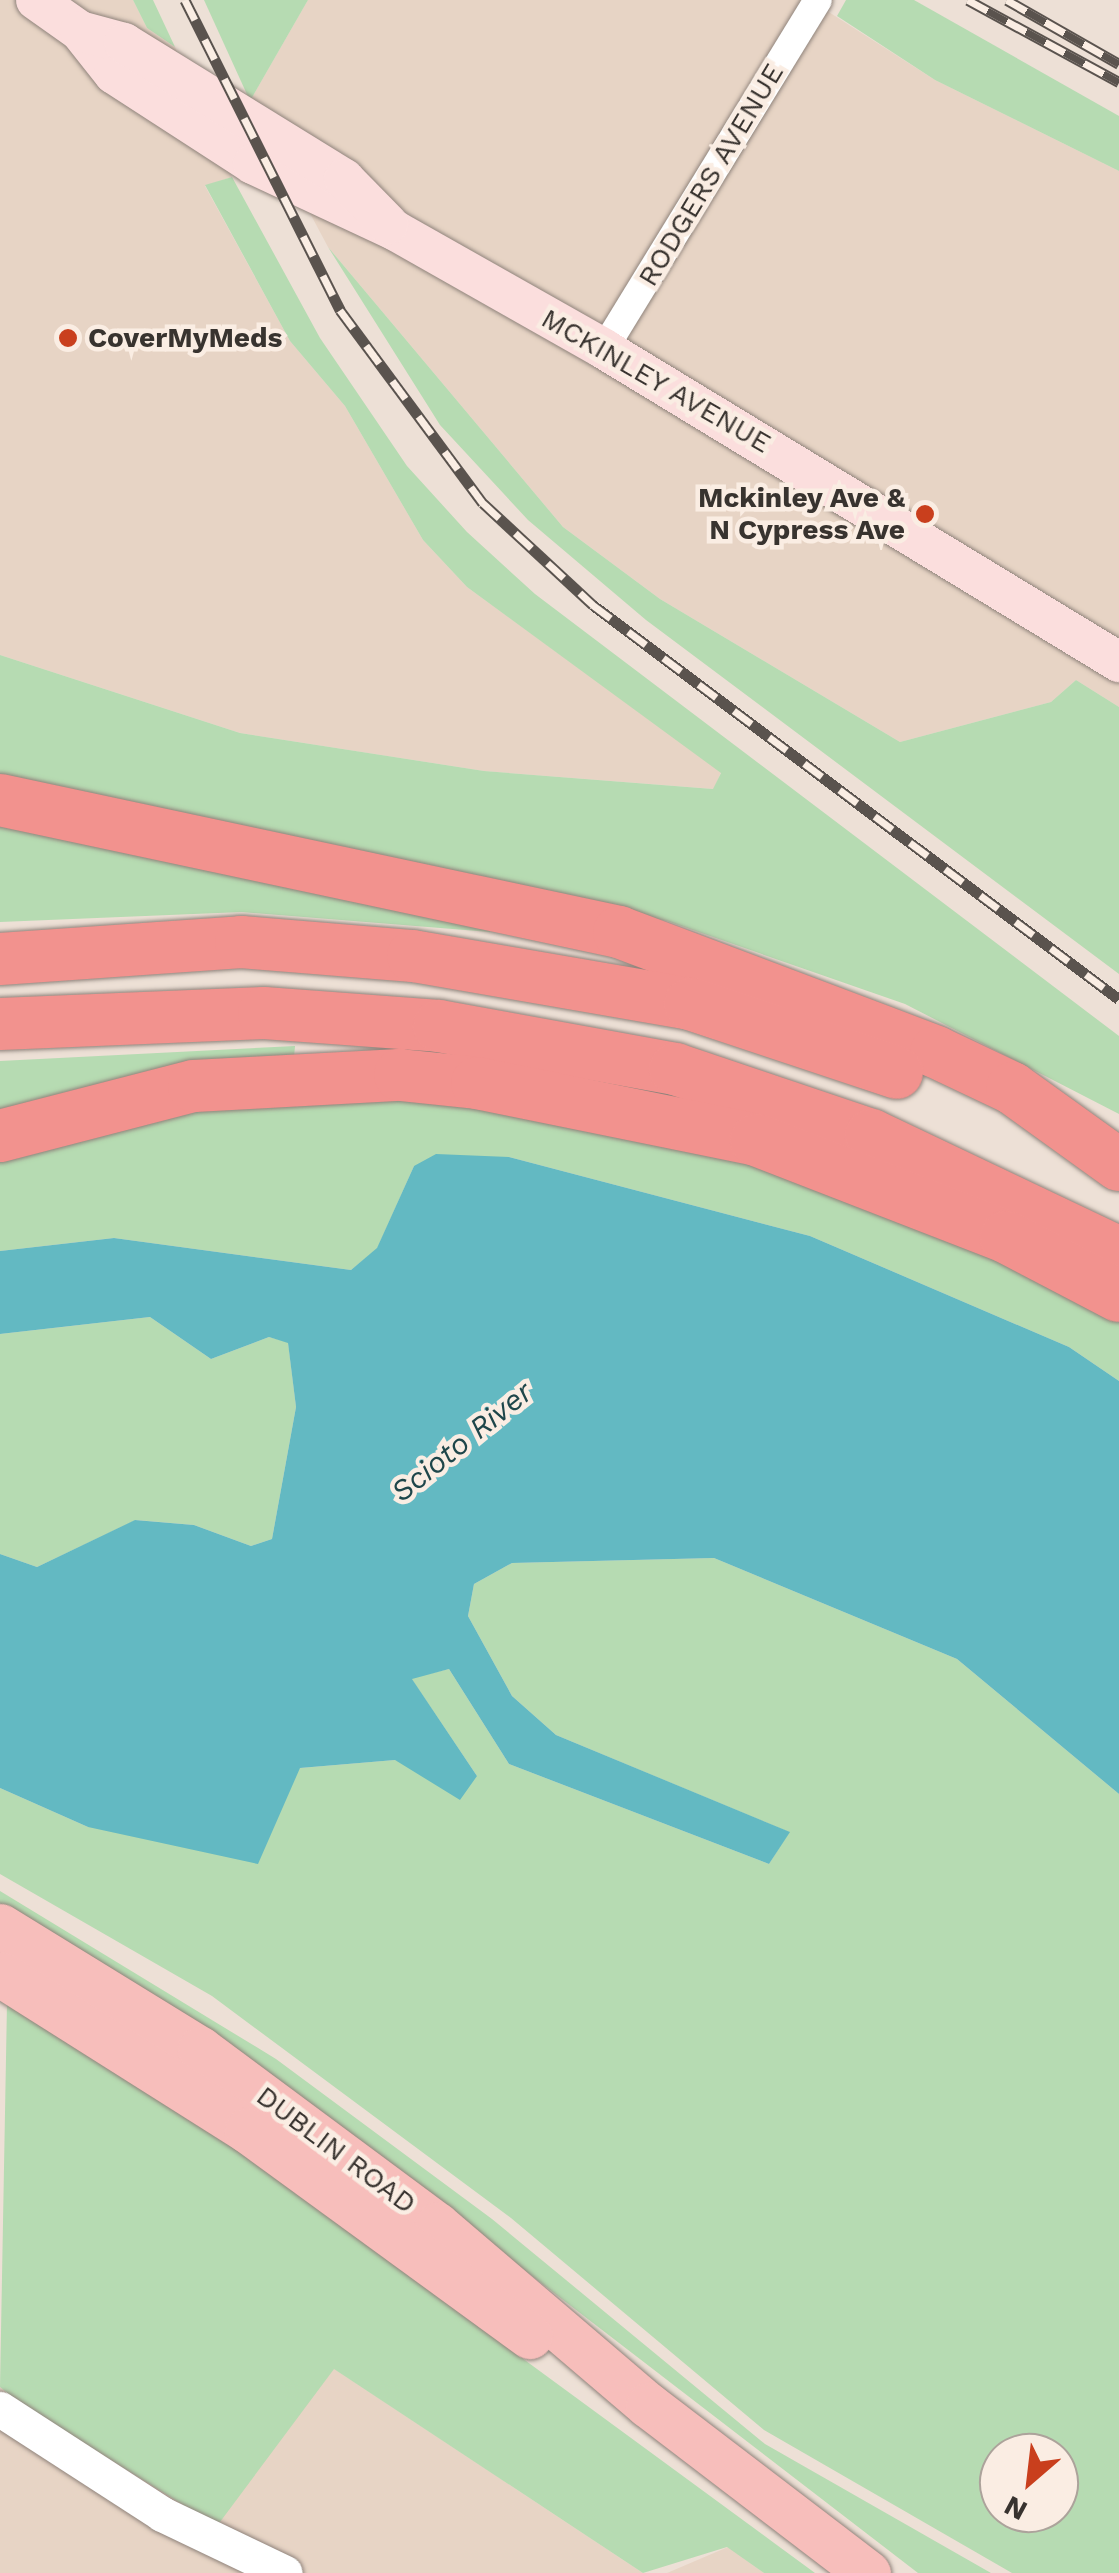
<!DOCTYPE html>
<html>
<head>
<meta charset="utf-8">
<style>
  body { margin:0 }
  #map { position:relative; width:1119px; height:2573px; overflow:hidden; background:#ede0d6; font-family:"Work Sans",sans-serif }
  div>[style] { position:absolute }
  .built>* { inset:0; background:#e7d4c5 }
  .green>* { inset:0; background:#b6dbb2 }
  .water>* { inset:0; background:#63b9c2 }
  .roads { filter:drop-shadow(0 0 2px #8f837b) drop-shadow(0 0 2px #8f837b) }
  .minor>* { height:28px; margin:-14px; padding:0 14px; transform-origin:14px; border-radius:14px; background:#fff }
  .tertiary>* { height:35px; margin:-17.5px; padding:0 17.5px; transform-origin:17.5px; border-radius:17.5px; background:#fff }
  .secondary>* { height:40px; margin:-20px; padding:0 20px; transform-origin:20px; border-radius:20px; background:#fbdedd }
  .primary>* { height:45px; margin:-22.5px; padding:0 22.5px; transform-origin:22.5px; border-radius:22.5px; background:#f7bebb }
  .motorway>* { height:52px; margin:-26px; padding:0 26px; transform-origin:26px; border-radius:26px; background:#f2928e }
  .rail>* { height:11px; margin-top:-5.5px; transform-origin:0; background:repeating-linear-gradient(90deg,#faede3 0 22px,#5a534e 0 44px); box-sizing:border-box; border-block:2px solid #5a534e }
  .dots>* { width:28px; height:28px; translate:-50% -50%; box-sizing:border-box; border:5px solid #faede3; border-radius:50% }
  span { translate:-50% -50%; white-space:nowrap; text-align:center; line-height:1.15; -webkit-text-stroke:9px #faede3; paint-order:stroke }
  .street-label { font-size:28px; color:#38332f }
  .poi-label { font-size:28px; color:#38332f; font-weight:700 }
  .left { translate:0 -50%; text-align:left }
  .right { translate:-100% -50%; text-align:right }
  .water-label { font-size:30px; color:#1e464a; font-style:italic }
  .north { position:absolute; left:979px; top:2433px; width:100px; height:100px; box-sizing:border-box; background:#faede3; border:2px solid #aca39b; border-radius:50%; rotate:208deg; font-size:28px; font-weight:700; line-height:40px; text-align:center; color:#38332f }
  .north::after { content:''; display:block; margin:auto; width:35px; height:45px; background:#c93f1d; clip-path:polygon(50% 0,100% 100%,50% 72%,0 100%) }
</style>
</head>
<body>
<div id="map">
  <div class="built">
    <div style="clip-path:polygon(0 0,133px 0,147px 28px,175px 47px,232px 177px,205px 186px,290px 341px,345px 406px,423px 540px,467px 587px,721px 772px,714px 789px,484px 771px,240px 733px,0 655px)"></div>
    <div style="clip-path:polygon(308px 0,810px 0,935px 80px,1119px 171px,1119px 707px,1076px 680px,1051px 702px,900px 742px,660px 599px,563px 527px,328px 247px,250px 101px)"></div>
    <div style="clip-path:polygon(333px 2368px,643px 2573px,0 2573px,0 2387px,18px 2402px)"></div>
    <div style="clip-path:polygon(728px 2547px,764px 2573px,667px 2573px)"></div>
  </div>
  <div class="green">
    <div style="clip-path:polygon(133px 0,153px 0,175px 47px,147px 28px)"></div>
    <div style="clip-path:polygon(204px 0,308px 0,250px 101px)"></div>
    <div style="clip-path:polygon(846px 0,914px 0,1119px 116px,1119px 171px,935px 80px,837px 16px)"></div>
    <div style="clip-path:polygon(232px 177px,320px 338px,407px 466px,467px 532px,535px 594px,1119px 1036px,1119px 1114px,905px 1004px,667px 921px,0 775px,0 655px,240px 733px,484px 771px,713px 789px,721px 773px,467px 587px,423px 540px,345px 406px,290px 341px,205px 185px)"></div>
    <div style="clip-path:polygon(328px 247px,563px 527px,660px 599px,900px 742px,1051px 702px,1076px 680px,1119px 707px,1119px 974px,646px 620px,528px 520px,440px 425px)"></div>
    <div style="clip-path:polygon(0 818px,492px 921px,490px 932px,242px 912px,0 922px)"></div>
    <div style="clip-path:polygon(295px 1046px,294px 1057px,0 1113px,0 1061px)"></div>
    <div style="clip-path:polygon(364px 1096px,460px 1103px,768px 1169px,979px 1248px,1119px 1320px,1119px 1381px,1069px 1347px,810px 1236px,509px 1157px,414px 1166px,377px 1249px,351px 1270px,114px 1238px,0 1251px,0 1156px,184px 1110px)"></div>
    <div style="clip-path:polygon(150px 1317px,211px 1359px,269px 1337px,288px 1342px,296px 1407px,272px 1539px,251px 1546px,194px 1525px,136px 1520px,37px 1567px,0 1554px,0 1334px)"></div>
    <div style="clip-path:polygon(evenodd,714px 1558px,957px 1659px,1119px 1794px,1119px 2573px,1012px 2573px,764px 2430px,511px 2218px,212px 1996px,0 1874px,0 1788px,88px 1827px,300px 1768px,395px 1760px,477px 1776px,411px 1678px,449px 1669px,509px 1764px,769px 1864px,789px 1832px,556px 1735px,512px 1696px,468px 1616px,474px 1584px,512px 1563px,714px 1558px,999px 2453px,1059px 2453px,1059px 2513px,999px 2513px,999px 2453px)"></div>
    <div style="clip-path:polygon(0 1891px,276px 2059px,492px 2219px,765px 2444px,991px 2573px,918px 2573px,324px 2116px,0 1905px)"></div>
    <div style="clip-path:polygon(7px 2003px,165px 2096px,815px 2573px,764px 2573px,727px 2547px,643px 2573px,334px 2369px,217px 2526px,18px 2402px,0 2387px)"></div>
  </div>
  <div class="water">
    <div style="clip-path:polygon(436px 1154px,509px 1157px,810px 1236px,1069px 1347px,1119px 1381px,1119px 1794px,957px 1659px,714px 1558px,512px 1563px,474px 1584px,468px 1616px,512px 1696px,556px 1735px,790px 1832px,769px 1864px,509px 1764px,449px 1669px,412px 1679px,477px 1776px,460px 1800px,395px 1760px,300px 1768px,258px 1864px,88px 1827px,0 1788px,0 1554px,37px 1567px,135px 1520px,194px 1525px,251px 1546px,272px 1539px,296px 1407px,288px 1343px,269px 1337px,211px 1359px,150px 1317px,0 1334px,0 1251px,114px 1238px,351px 1270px,377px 1248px,414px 1166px)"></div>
  </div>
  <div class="roads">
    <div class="minor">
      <div style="left:604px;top:349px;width:409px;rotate:-58.5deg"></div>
    </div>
    <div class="tertiary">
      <div style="left:0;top:2409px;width:193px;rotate:32.9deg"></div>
      <div style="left:162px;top:2514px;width:136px;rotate:25.6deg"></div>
    </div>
    <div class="secondary">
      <div style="left:36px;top:0;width:54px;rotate:35.2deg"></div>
      <div style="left:80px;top:31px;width:55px;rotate:51.7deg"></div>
      <div style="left:114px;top:74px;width:166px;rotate:32.9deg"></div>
      <div style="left:253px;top:164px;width:156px;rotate:25.1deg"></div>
      <div style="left:394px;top:230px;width:241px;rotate:29.5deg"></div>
      <div style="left:604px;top:349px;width:603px;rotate:31.29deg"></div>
      <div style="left:80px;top:31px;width:46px;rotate:15.3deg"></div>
      <div style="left:124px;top:43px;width:259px;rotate:31.7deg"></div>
      <div style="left:344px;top:179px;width:63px;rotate:45.6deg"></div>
    </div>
    <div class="primary">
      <div style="left:0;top:1926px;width:235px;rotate:31.6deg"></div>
      <div style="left:200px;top:2049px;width:295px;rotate:36.6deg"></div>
      <div style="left:437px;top:2225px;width:277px;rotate:40.5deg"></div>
      <div style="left:648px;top:2405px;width:277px;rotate:37.4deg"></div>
      <div style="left:0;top:1974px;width:292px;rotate:32.3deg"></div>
      <div style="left:247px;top:2130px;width:350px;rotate:36.1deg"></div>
    </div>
    <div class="motorway">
      <div style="left:0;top:800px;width:633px;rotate:12.04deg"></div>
      <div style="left:619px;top:932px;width:339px;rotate:20.7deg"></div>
      <div style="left:936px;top:1052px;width:84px;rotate:25.3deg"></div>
      <div style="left:1012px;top:1088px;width:132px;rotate:35.7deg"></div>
      <div style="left:0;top:959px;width:242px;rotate:-4deg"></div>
      <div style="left:241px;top:942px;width:173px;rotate:4.7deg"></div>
      <div style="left:413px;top:956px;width:281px;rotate:9.8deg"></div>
      <div style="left:690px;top:1004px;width:218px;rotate:18.4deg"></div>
      <div style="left:0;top:1024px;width:264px;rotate:-2.4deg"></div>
      <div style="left:264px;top:1013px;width:175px;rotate:4.2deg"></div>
      <div style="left:439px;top:1026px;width:240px;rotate:10.3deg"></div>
      <div style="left:675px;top:1069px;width:207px;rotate:18.6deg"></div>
      <div style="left:871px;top:1135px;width:275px;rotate:25.4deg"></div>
      <div style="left:0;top:1136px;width:200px;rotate:-14.5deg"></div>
      <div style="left:194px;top:1086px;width:206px;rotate:-3.1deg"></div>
      <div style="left:400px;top:1075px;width:77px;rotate:5.9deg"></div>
      <div style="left:477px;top:1083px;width:285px;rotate:11.5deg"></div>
      <div style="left:756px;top:1140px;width:268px;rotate:21.2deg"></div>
      <div style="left:1006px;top:1237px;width:127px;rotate:27.6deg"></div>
    </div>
  </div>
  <div class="rail">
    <div style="left:185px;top:0;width:347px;rotate:63.4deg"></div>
    <div style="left:340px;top:310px;width:240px;rotate:53.5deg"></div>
    <div style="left:483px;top:503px;width:150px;rotate:42.8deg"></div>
    <div style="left:593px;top:605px;width:657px;rotate:36.84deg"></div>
    <div style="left:968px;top:0;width:172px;rotate:28.5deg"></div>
    <div style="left:1007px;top:0;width:129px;rotate:29.7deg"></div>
  </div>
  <div class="dots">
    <div style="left:68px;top:338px;background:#c93f1d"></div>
    <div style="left:925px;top:514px;background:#c93f1d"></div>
  </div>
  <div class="street-label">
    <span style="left:711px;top:175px;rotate:-59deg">RODGERS AVENUE</span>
    <span style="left:656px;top:381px;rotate:30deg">MCKINLEY AVENUE</span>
    <span style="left:336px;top:2150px;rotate:37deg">DUBLIN ROAD</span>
  </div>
  <div class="poi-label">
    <span class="left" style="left:88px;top:338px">CoverMyMeds</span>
    <span class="right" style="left:905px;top:514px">Mckinley Ave &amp;<br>N Cypress Ave</span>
  </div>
  <div class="water-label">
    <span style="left:462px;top:1442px;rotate:-39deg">Scioto River</span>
  </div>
  <div class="north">N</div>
</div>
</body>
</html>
